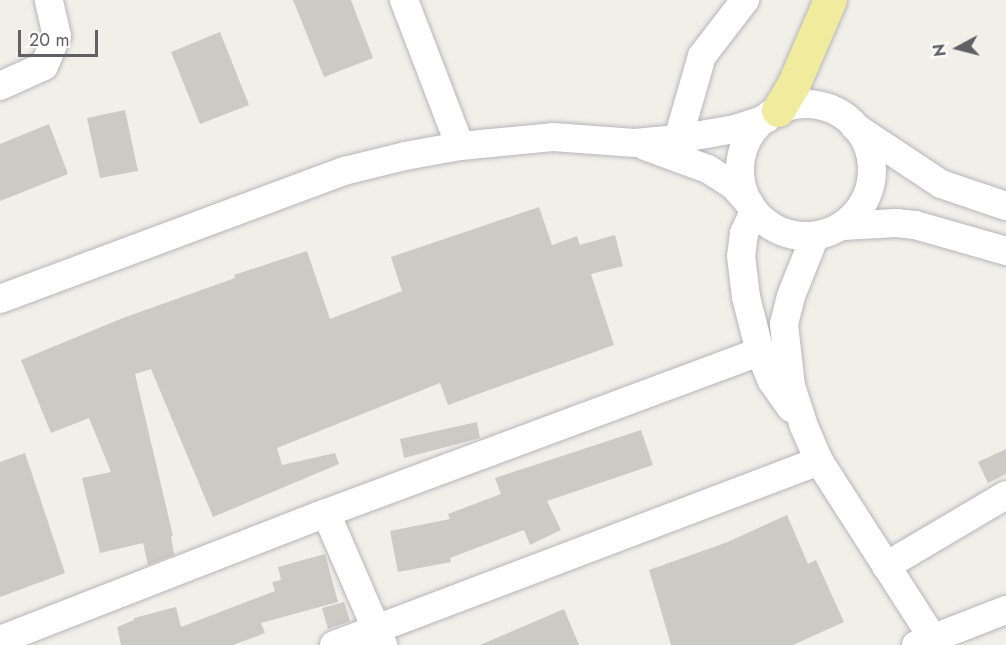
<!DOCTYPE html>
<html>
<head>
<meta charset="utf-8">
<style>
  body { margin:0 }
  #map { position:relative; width:1006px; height:645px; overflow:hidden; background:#f0efe8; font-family:Jost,sans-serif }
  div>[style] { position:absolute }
  .building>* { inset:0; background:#cbcac5 }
  .roads { filter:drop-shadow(0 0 2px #b5b6bb) drop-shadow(0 0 2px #b5b6bb) }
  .minor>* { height:28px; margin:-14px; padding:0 14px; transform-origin:14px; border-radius:14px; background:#fff }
  .minor>.ring { margin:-14px; padding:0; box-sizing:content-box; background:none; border:28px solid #fff; border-radius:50% }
  .highway>* { height:33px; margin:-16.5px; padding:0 16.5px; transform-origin:16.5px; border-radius:16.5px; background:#f1eb9e }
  span { translate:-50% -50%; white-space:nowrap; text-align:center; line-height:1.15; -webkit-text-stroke:4.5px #fff; paint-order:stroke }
  .north { position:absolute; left:928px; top:18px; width:60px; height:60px; -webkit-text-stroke:4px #fff; paint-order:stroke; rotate:263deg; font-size:16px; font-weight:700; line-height:24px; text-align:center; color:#606167 }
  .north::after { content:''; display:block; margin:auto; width:21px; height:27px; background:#606167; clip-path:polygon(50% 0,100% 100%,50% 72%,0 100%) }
  .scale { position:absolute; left:18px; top:30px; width:80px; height:27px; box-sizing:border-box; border:3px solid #606167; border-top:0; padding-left:8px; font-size:18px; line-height:21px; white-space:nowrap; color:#606167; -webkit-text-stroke:4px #fff; paint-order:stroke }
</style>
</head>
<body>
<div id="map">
  <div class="building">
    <div style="clip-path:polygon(293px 0,351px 0,373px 58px,324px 77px)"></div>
    <div style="clip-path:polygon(220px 32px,249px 105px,200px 124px,171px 52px)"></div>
    <div style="clip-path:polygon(125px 110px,138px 171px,100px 178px,87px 118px)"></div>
    <div style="clip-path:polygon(49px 124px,68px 174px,0 201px,0 144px)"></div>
    <div style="clip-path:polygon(539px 207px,552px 245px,577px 236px,580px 245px,615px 235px,623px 266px,591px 274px,614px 345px,448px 405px,440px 383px,277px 448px,282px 465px,335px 453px,339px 464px,213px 517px,151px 369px,135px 374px,173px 536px,171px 536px,174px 555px,148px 565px,143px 543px,100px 553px,82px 478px,111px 472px,89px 418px,51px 433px,21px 360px,123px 318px,235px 278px,234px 275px,307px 251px,330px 319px,402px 291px,391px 257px)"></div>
    <div style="clip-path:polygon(477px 422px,480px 438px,404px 458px,400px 439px)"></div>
    <div style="clip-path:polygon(641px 430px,653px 465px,547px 501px,561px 530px,530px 545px,524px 530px,450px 558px,451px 562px,398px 572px,390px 531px,450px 519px,448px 514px,501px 494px,495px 478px)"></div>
    <div style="clip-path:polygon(1006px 449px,1006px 474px,988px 483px,978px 462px)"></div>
    <div style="clip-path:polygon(25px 453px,65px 573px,0 597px,0 462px)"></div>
    <div style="clip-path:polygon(787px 515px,808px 564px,816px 560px,844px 622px,793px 645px,671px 645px,649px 570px,725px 543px)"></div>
    <div style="clip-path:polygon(325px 554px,338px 602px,261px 623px,265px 633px,233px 645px,121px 645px,117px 627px,134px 620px,134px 618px,176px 607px,181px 627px,275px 591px,272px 582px,281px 580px,278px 567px)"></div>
    <div style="clip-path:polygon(344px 602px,350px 621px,328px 629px,322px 608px)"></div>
    <div style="clip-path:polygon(564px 609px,579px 645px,480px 645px)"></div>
  </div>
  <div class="roads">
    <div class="minor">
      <div style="left:404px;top:0;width:156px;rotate:69deg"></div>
      <div style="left:0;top:86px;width:48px;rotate:-24.4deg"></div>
      <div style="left:44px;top:66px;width:33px;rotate:-67deg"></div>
      <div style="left:57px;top:36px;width:37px;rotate:-103deg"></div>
      <div class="ring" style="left:740px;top:104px;width:104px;height:104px"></div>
      <div style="left:855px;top:127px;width:103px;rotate:33.5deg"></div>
      <div style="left:941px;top:184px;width:69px;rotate:18.7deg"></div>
      <div style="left:678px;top:139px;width:86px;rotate:-73.9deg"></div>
      <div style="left:702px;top:56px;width:71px;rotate:-52.5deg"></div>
      <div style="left:645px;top:146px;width:67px;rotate:20.1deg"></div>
      <div style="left:708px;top:169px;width:30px;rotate:33deg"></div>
      <div style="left:733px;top:185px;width:25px;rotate:48deg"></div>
      <div style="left:754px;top:211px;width:24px;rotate:114deg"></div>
      <div style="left:744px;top:233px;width:23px;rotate:97deg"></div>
      <div style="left:741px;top:256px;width:41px;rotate:83deg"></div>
      <div style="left:746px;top:297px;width:57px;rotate:75.7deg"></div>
      <div style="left:760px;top:352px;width:31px;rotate:68deg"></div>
      <div style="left:772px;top:381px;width:33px;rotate:55deg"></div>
      <div style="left:843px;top:226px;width:53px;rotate:-3.2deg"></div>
      <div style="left:896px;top:223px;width:19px;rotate:6deg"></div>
      <div style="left:915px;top:225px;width:95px;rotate:15.9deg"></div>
      <div style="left:815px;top:236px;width:65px;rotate:111.8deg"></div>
      <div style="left:791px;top:296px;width:29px;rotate:104deg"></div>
      <div style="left:784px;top:324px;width:62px;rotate:83.6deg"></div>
      <div style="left:791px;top:386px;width:40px;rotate:72deg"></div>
      <div style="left:803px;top:424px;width:40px;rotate:66.6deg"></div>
      <div style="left:819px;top:461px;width:219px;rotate:57.3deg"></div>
      <div style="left:0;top:299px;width:367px;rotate:-20.4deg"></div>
      <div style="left:344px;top:171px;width:63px;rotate:-13.8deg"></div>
      <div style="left:405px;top:156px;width:56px;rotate:-10.3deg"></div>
      <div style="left:460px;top:146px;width:93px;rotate:-5.5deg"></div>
      <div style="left:553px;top:137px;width:82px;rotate:4.2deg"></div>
      <div style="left:635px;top:143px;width:43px;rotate:-5.3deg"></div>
      <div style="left:678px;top:139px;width:58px;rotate:-10deg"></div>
      <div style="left:735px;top:129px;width:33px;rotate:-18deg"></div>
      <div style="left:326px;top:513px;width:144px;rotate:66.6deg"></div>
      <div style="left:886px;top:566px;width:139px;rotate:-30.6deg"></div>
      <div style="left:0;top:640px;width:350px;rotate:-21.3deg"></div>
      <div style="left:326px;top:513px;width:463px;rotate:-20.4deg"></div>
      <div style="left:334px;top:645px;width:519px;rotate:-20.78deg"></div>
      <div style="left:916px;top:645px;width:97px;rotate:-21.3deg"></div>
    </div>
    <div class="highway">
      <div style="left:778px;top:110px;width:31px;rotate:-59deg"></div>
      <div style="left:794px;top:83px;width:90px;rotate:-66.6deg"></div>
    </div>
  </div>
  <div class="north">N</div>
  <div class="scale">20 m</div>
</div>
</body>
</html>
